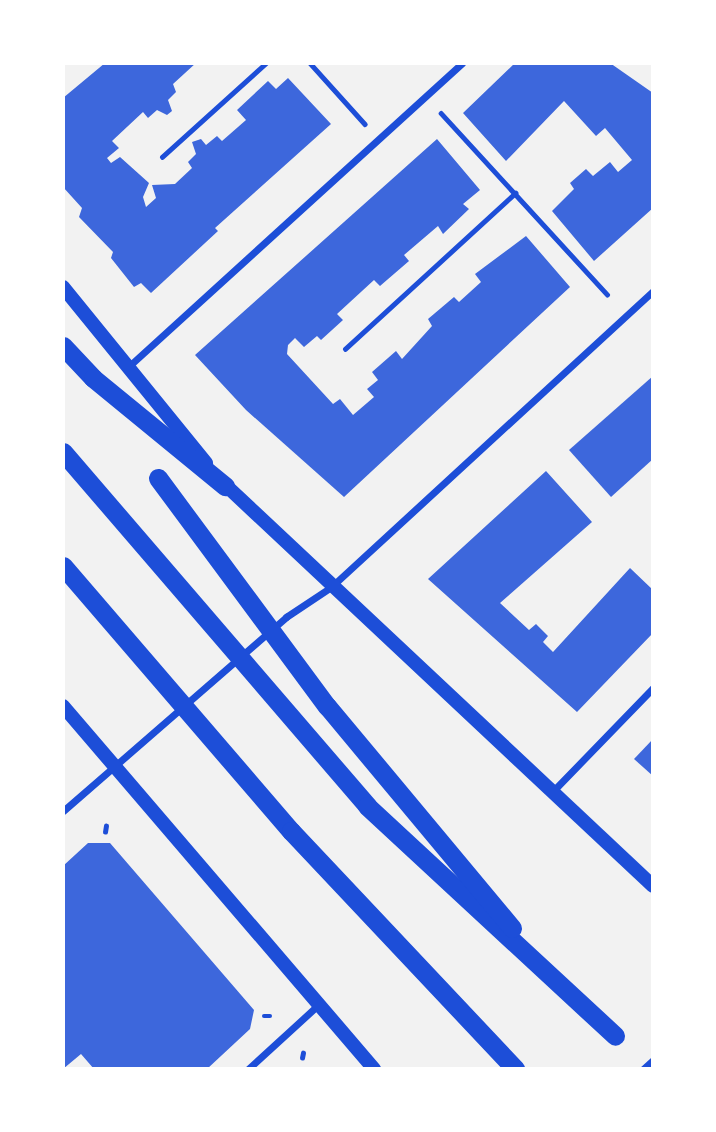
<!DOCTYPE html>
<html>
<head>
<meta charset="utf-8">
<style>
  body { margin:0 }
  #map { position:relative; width:716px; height:1132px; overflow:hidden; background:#f2f2f2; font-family:"Archivo Narrow",sans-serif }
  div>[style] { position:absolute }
  .building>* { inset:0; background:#3d67dc }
  .path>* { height:4.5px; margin:-2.25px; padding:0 2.25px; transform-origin:2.25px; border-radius:2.25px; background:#1d4ed8 }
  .minor>* { height:7px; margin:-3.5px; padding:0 3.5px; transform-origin:3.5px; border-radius:3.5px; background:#1d4ed8 }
  .secondary>* { height:14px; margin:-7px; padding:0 7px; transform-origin:7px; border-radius:7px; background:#1d4ed8 }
  .trunk>* { height:19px; margin:-9.5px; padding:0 9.5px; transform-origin:9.5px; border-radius:9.5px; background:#1d4ed8 }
  span { translate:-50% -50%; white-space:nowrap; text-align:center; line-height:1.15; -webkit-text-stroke:5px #fff; paint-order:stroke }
  .frame { position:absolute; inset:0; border:65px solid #fff; pointer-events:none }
</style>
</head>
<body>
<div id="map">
  <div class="building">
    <div style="clip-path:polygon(105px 63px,196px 63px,173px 84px,176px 92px,168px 100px,172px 111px,167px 115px,157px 110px,148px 118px,143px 112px,112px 141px,119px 148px,107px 158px,111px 163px,120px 157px,149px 183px,143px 197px,146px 207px,156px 198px,152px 185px,175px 184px,192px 168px,188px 162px,196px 154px,192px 142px,201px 139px,206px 145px,217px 136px,222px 141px,246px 120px,237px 110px,268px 81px,276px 89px,288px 78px,331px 124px,215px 228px,218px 231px,151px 293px,141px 283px,134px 287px,111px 258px,113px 252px,79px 217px,82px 208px,63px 187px,63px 98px)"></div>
    <div style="clip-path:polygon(515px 63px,610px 63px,653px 93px,653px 208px,594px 261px,552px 211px,574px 189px,570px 183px,586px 169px,593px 176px,610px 162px,618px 172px,632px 160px,605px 128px,596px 136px,564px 101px,506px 161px,463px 113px)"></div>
    <div style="clip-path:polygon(437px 139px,480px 190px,463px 204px,469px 209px,443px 234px,438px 226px,404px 255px,409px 261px,380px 286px,374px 280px,337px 314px,343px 320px,321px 340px,317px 336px,304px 347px,295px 338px,288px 345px,287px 354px,333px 404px,340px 399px,353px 415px,374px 397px,367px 389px,378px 380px,372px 372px,396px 351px,402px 359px,432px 326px,428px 319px,454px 297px,459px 302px,481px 282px,475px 274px,526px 236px,570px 287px,344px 497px,246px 410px,195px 355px)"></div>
    <div style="clip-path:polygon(653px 376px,653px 459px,611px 497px,569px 450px)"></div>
    <div style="clip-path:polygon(546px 471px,592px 522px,500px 603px,529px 630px,536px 624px,548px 636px,543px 642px,553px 652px,630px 568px,653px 590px,653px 633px,577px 712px,428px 579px)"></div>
    <div style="clip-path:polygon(653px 739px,653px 776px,634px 759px)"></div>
    <div style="clip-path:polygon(88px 843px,110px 843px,254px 1010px,250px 1029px,207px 1069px,94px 1069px,81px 1054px,63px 1069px,63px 866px)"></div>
  </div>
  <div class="path">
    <div style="left:310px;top:63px;width:82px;rotate:48deg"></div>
    <div style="left:441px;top:113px;width:246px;rotate:47.5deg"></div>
    <div style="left:162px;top:157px;width:140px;rotate:-42.1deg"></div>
    <div style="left:345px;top:349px;width:231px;rotate:-42.5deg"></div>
    <div style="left:105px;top:832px;width:6px;rotate:-81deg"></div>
    <div style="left:264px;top:1016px;width:6px"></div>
    <div style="left:302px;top:1058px;width:5px;rotate:-79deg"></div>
  </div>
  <div class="minor">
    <div style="left:128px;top:367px;width:452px;rotate:-42.3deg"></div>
    <div style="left:554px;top:790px;width:142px;rotate:-45.9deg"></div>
    <div style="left:63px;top:811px;width:296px;rotate:-41deg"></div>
    <div style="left:286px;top:617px;width:54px;rotate:-33.7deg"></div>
    <div style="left:331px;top:587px;width:437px;rotate:-42.6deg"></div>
    <div style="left:248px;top:1069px;width:95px;rotate:-42.4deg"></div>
    <div style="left:643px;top:1069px;width:13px;rotate:-42deg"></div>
  </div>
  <div class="secondary">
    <div style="left:63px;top:287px;width:227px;rotate:50.9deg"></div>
    <div style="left:218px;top:478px;width:596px;rotate:43.17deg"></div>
    <div style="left:63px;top:706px;width:478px;rotate:49.4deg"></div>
  </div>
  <div class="trunk">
    <div style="left:63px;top:346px;width:44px;rotate:46.8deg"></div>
    <div style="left:93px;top:378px;width:171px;rotate:39.3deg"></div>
    <div style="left:63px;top:452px;width:467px;rotate:49.3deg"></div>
    <div style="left:367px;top:806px;width:338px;rotate:42.8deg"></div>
    <div style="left:158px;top:478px;width:284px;rotate:53.5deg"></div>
    <div style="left:327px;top:706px;width:289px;rotate:50.2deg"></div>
    <div style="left:63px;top:566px;width:350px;rotate:49.3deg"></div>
    <div style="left:291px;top:831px;width:327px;rotate:46.7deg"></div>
  </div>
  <div class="frame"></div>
</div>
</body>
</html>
